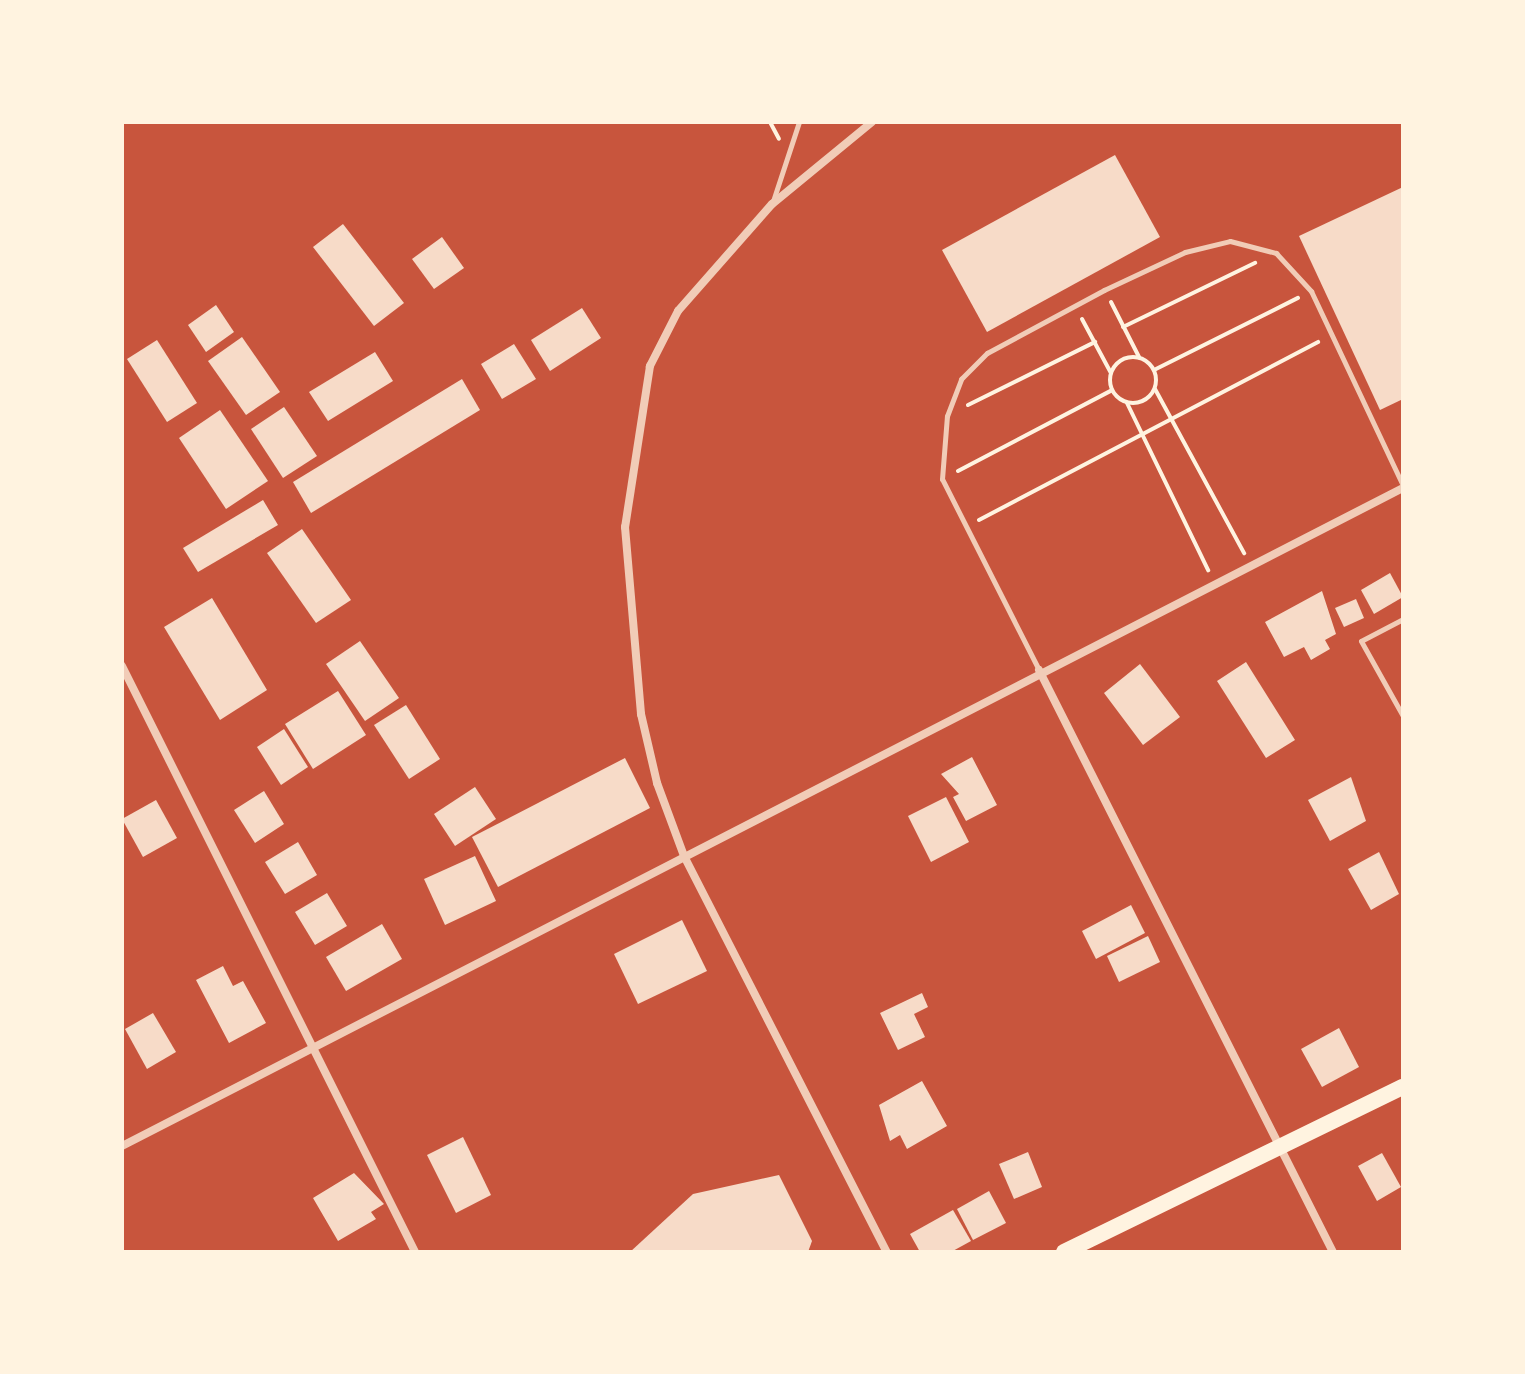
<!DOCTYPE html>
<html>
<head>
<meta charset="utf-8">
<style>
  body { margin:0 }
  #map { position:relative; width:1525px; height:1374px; overflow:hidden; background:#c8553d; font-family:"DM Sans",sans-serif }
  div>[style] { position:absolute }
  .building>* { inset:0; background:#f7dbc8 }
  .path>* { height:4px; margin:-2px; padding:0 2px; transform-origin:2px; border-radius:2px; background:#fff3e0 }
  .path>.ring { margin:-2px; padding:0; box-sizing:content-box; background:none; border:4px solid #fff3e0; border-radius:50% }
  .service>* { height:5px; margin:-2.5px; padding:0 2.5px; transform-origin:2.5px; border-radius:2.5px; background:#f1ccb7 }
  .minor>* { height:8px; margin:-4px; padding:0 4px; transform-origin:4px; border-radius:4px; background:#f1ccb7 }
  .primary>* { height:16px; margin:-8px; padding:0 8px; transform-origin:8px; border-radius:8px; background:#fff3e0 }
  span { translate:-50% -50%; white-space:nowrap; text-align:center; line-height:1.15; -webkit-text-stroke:6px #fff3e0; paint-order:stroke }
  .frame { position:absolute; inset:0; border:124px solid #fff3e0; pointer-events:none }
</style>
</head>
<body>
<div id="map">
  <div class="building">
    <div style="clip-path:polygon(1115px 155px,1160px 237px,987px 332px,942px 250px)"></div>
    <div style="clip-path:polygon(1403px 187px,1403px 399px,1380px 410px,1299px 236px)"></div>
    <div style="clip-path:polygon(343px 224px,404px 303px,374px 326px,313px 247px)"></div>
    <div style="clip-path:polygon(442px 237px,464px 268px,434px 289px,412px 259px)"></div>
    <div style="clip-path:polygon(216px 305px,234px 332px,206px 352px,188px 325px)"></div>
    <div style="clip-path:polygon(582px 308px,601px 338px,550px 371px,531px 340px)"></div>
    <div style="clip-path:polygon(242px 337px,280px 392px,246px 415px,208px 361px)"></div>
    <div style="clip-path:polygon(157px 340px,197px 403px,167px 422px,127px 359px)"></div>
    <div style="clip-path:polygon(514px 344px,536px 379px,502px 399px,481px 364px)"></div>
    <div style="clip-path:polygon(375px 352px,393px 381px,328px 421px,309px 392px)"></div>
    <div style="clip-path:polygon(462px 379px,480px 410px,311px 513px,293px 482px)"></div>
    <div style="clip-path:polygon(284px 407px,317px 456px,283px 478px,251px 429px)"></div>
    <div style="clip-path:polygon(220px 410px,268px 481px,226px 509px,179px 438px)"></div>
    <div style="clip-path:polygon(263px 500px,278px 525px,198px 572px,183px 548px)"></div>
    <div style="clip-path:polygon(302px 529px,351px 600px,316px 623px,267px 553px)"></div>
    <div style="clip-path:polygon(1390px 573px,1403px 597px,1374px 614px,1361px 590px)"></div>
    <div style="clip-path:polygon(1322px 591px,1336px 634px,1325px 640px,1330px 649px,1311px 660px,1304px 647px,1284px 657px,1265px 622px)"></div>
    <div style="clip-path:polygon(212px 598px,267px 690px,220px 720px,164px 627px)"></div>
    <div style="clip-path:polygon(1356px 599px,1364px 618px,1344px 627px,1335px 608px)"></div>
    <div style="clip-path:polygon(360px 641px,399px 698px,365px 721px,326px 664px)"></div>
    <div style="clip-path:polygon(1246px 662px,1295px 740px,1266px 758px,1217px 681px)"></div>
    <div style="clip-path:polygon(1140px 664px,1180px 717px,1143px 745px,1104px 693px)"></div>
    <div style="clip-path:polygon(338px 691px,366px 735px,313px 769px,285px 724px)"></div>
    <div style="clip-path:polygon(406px 705px,440px 759px,409px 779px,374px 725px)"></div>
    <div style="clip-path:polygon(284px 729px,308px 767px,281px 785px,257px 747px)"></div>
    <div style="clip-path:polygon(972px 757px,997px 805px,966px 821px,953px 797px,959px 794px,941px 774px)"></div>
    <div style="clip-path:polygon(625px 758px,650px 808px,498px 887px,472px 837px)"></div>
    <div style="clip-path:polygon(1351px 777px,1366px 821px,1330px 841px,1308px 800px)"></div>
    <div style="clip-path:polygon(475px 787px,496px 819px,455px 846px,434px 814px)"></div>
    <div style="clip-path:polygon(264px 791px,284px 824px,255px 843px,234px 810px)"></div>
    <div style="clip-path:polygon(946px 797px,969px 842px,931px 862px,908px 816px)"></div>
    <div style="clip-path:polygon(156px 800px,177px 838px,143px 857px,122px 819px)"></div>
    <div style="clip-path:polygon(298px 842px,317px 875px,285px 894px,265px 862px)"></div>
    <div style="clip-path:polygon(1379px 852px,1399px 894px,1371px 910px,1348px 869px)"></div>
    <div style="clip-path:polygon(475px 856px,496px 901px,445px 925px,424px 879px)"></div>
    <div style="clip-path:polygon(327px 893px,347px 926px,315px 945px,295px 912px)"></div>
    <div style="clip-path:polygon(1131px 905px,1145px 933px,1096px 959px,1082px 931px)"></div>
    <div style="clip-path:polygon(682px 920px,707px 971px,638px 1004px,614px 954px)"></div>
    <div style="clip-path:polygon(382px 924px,402px 959px,346px 991px,326px 957px)"></div>
    <div style="clip-path:polygon(1148px 936px,1160px 962px,1119px 982px,1107px 956px)"></div>
    <div style="clip-path:polygon(223px 966px,233px 986px,243px 981px,266px 1023px,229px 1043px,196px 980px)"></div>
    <div style="clip-path:polygon(922px 993px,928px 1007px,914px 1014px,925px 1037px,898px 1050px,880px 1013px)"></div>
    <div style="clip-path:polygon(153px 1013px,176px 1052px,147px 1069px,125px 1029px)"></div>
    <div style="clip-path:polygon(1339px 1028px,1359px 1067px,1322px 1087px,1301px 1049px)"></div>
    <div style="clip-path:polygon(922px 1081px,947px 1126px,907px 1149px,900px 1135px,890px 1141px,879px 1105px)"></div>
    <div style="clip-path:polygon(463px 1137px,491px 1195px,456px 1213px,427px 1155px)"></div>
    <div style="clip-path:polygon(1028px 1152px,1042px 1187px,1014px 1199px,999px 1164px)"></div>
    <div style="clip-path:polygon(1382px 1153px,1401px 1187px,1377px 1201px,1358px 1166px)"></div>
    <div style="clip-path:polygon(354px 1173px,384px 1204px,371px 1212px,376px 1219px,338px 1241px,313px 1198px)"></div>
    <div style="clip-path:polygon(779px 1175px,812px 1241px,808px 1252px,630px 1252px,693px 1194px)"></div>
    <div style="clip-path:polygon(989px 1191px,1006px 1223px,973px 1240px,957px 1209px)"></div>
    <div style="clip-path:polygon(953px 1210px,971px 1241px,951px 1252px,920px 1252px,910px 1234px)"></div>
  </div>
  <div class="path">
    <div style="left:770px;top:122px;width:19px;rotate:62deg"></div>
    <div style="left:1111px;top:302px;width:62px;rotate:63deg"></div>
    <div style="left:1082px;top:319px;width:61px;rotate:61.8deg"></div>
    <div style="left:1123px;top:327px;width:147px;rotate:-25.9deg"></div>
    <div class="ring" style="left:1110px;top:357px;width:42px;height:42px"></div>
    <div style="left:1154px;top:370px;width:161px;rotate:-26.6deg"></div>
    <div style="left:1155px;top:389px;width:187px;rotate:61.5deg"></div>
    <div style="left:1127px;top:403px;width:186px;rotate:64.1deg"></div>
    <div style="left:968px;top:405px;width:142px;rotate:-26.4deg"></div>
    <div style="left:958px;top:471px;width:174px;rotate:-27.7deg"></div>
    <div style="left:979px;top:520px;width:383px;rotate:-27.7deg"></div>
  </div>
  <div class="service">
    <div style="left:773px;top:201px;width:83px;rotate:-71.8deg"></div>
    <div style="left:1403px;top:619px;width:47px;rotate:152.4deg"></div>
    <div style="left:1361px;top:641px;width:86px;rotate:60.8deg"></div>
    <div style="left:1039px;top:670px;width:214px;rotate:-116.9deg"></div>
    <div style="left:942px;top:479px;width:63px;rotate:-85.5deg"></div>
    <div style="left:947px;top:416px;width:40px;rotate:-69deg"></div>
    <div style="left:961px;top:379px;width:37px;rotate:-45deg"></div>
    <div style="left:987px;top:353px;width:133px;rotate:-28.3deg"></div>
    <div style="left:1104px;top:290px;width:89px;rotate:-25.1deg"></div>
    <div style="left:1185px;top:252px;width:46px;rotate:-13.7deg"></div>
    <div style="left:1230px;top:241px;width:48px;rotate:14.6deg"></div>
    <div style="left:1276px;top:253px;width:52px;rotate:47.4deg"></div>
    <div style="left:1311px;top:291px;width:216px;rotate:64.7deg"></div>
  </div>
  <div class="minor">
    <div style="left:872px;top:122px;width:129px;rotate:140.6deg"></div>
    <div style="left:772px;top:204px;width:142px;rotate:131.3deg"></div>
    <div style="left:678px;top:311px;width:62px;rotate:117deg"></div>
    <div style="left:650px;top:366px;width:163px;rotate:98.8deg"></div>
    <div style="left:625px;top:527px;width:188px;rotate:85.1deg"></div>
    <div style="left:641px;top:714px;width:71px;rotate:76.9deg"></div>
    <div style="left:657px;top:783px;width:78px;rotate:69.7deg"></div>
    <div style="left:684px;top:856px;width:445px;rotate:62.9deg"></div>
    <div style="left:122px;top:666px;width:655px;rotate:63.43deg"></div>
    <div style="left:1039px;top:670px;width:652px;rotate:63.2deg"></div>
    <div style="left:122px;top:1146px;width:1440px;rotate:-27.19deg"></div>
  </div>
  <div class="primary">
    <div style="left:1064px;top:1252px;width:377px;rotate:-26deg"></div>
  </div>
  <div class="frame"></div>
</div>
</body>
</html>
